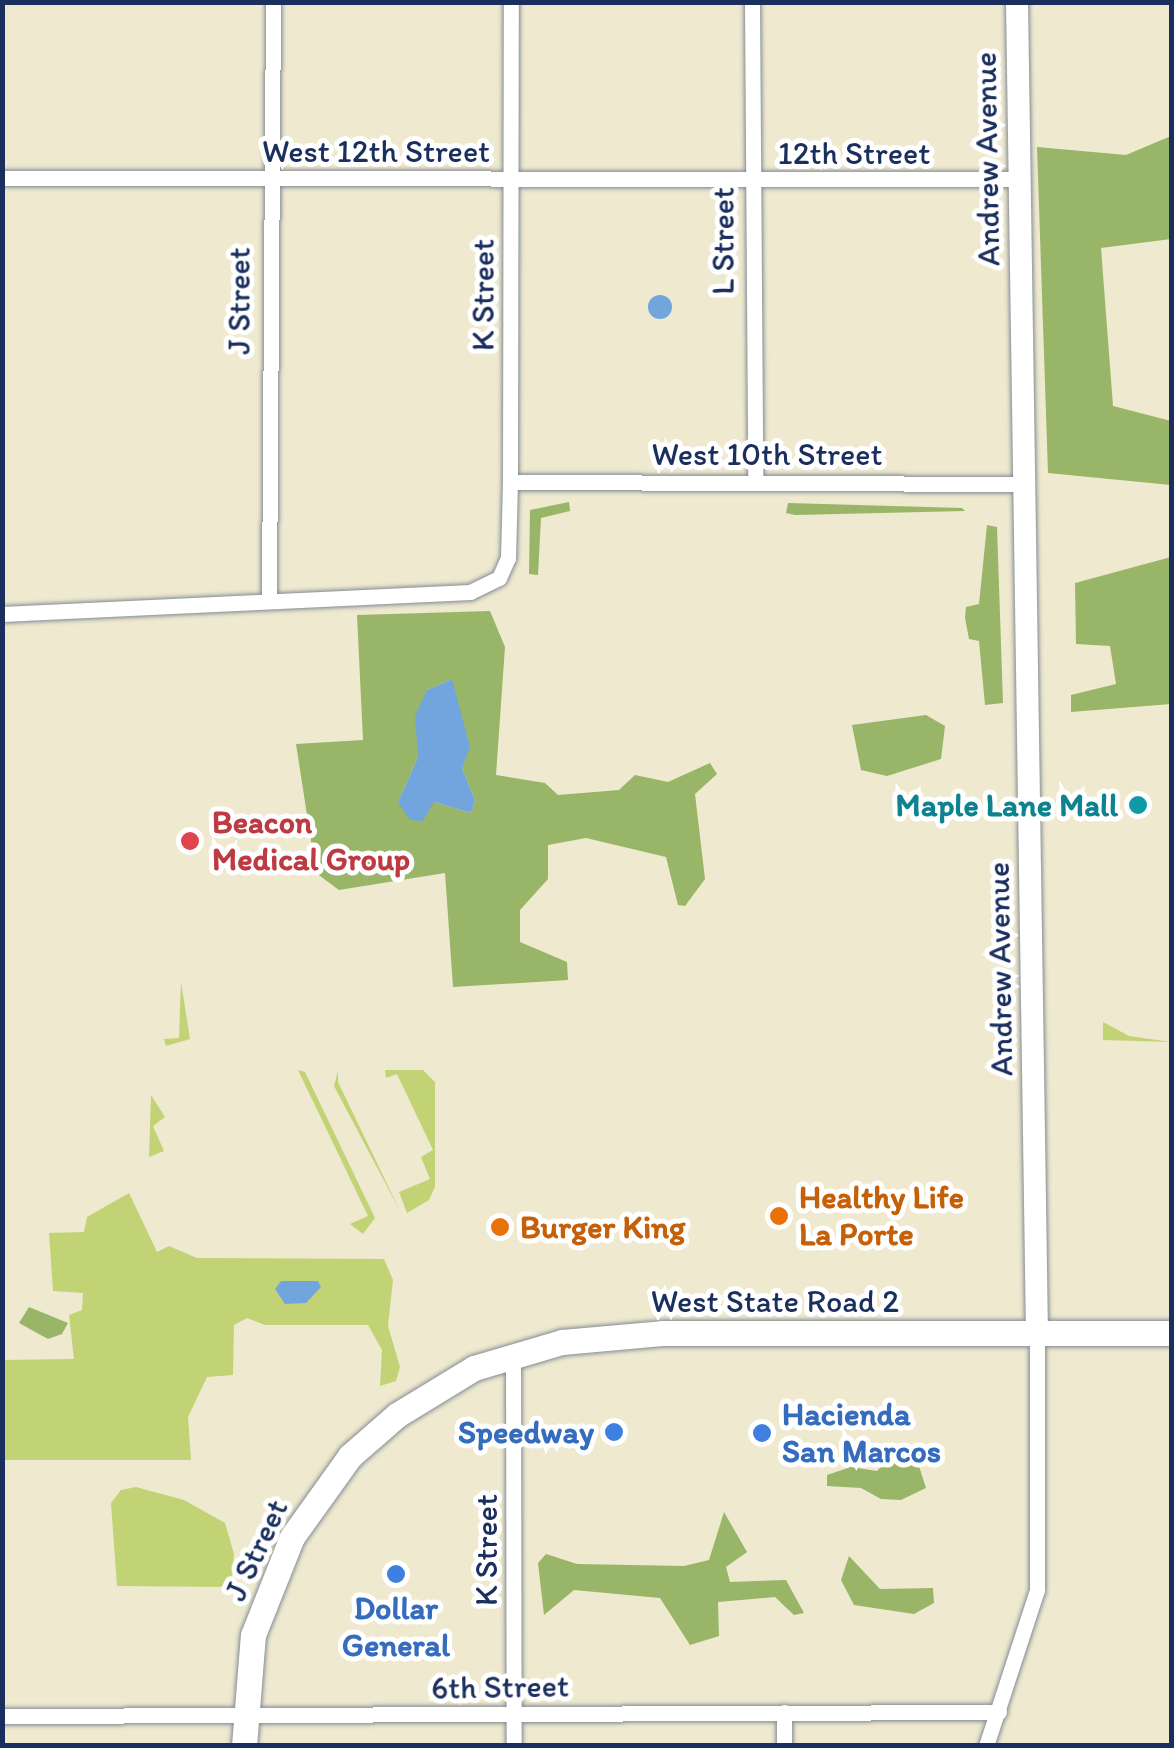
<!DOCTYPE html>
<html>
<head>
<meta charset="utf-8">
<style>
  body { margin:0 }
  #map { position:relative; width:1174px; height:1748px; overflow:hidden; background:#eee9cf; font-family:Itim,sans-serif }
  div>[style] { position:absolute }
  .green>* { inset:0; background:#c2d376 }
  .forest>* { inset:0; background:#99b567 }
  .water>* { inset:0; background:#72a5de }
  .round { border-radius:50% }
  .roads { filter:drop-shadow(0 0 2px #848c96) drop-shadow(0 0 2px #848c96) }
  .street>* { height:15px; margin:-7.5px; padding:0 7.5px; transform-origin:7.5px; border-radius:7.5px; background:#fff }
  .secondary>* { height:22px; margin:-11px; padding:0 11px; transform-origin:11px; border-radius:11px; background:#fff }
  .primary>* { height:25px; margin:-12.5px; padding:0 12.5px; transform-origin:12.5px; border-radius:12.5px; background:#fff }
  .dots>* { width:28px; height:28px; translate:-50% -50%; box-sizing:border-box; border:5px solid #fff; border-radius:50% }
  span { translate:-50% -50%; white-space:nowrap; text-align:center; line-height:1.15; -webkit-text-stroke:10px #fff; paint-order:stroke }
  .street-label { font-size:32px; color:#1b2f5e }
  .culture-label { font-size:32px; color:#0d838f; font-weight:700 }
  .right { translate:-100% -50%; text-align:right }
  .health-label { font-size:32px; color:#be3a42; font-weight:700 }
  .left { translate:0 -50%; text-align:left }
  .food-label { font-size:32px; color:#c56008; font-weight:700 }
  .shop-label { font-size:32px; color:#366cbe; font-weight:700 }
  .frame { position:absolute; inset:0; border:5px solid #1b2f5e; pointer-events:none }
</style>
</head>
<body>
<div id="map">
  <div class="green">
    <div style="clip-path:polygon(181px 982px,190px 1039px,166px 1046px,164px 1039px,179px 1038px)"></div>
    <div style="clip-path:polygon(1103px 1022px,1129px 1036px,1171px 1042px,1103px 1040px)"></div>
    <div style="clip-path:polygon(298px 1070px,305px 1072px,375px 1218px,363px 1234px,350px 1224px,368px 1216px)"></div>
    <div style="clip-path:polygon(385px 1070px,423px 1070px,435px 1082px,435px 1187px,429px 1200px,407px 1213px,399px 1192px,430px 1179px,421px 1157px,433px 1150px,397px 1074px,386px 1078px)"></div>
    <div style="clip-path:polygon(338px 1071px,338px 1082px,401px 1213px,334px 1086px)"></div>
    <div style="clip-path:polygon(151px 1095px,165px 1117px,153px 1126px,164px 1151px,149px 1157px)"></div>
    <div style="clip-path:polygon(129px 1193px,157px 1252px,169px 1246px,197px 1258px,384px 1259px,393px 1280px,388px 1326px,400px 1367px,396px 1381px,380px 1386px,382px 1350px,368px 1325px,265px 1325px,247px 1318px,234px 1325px,233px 1375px,207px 1377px,188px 1417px,191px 1460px,3px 1460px,2px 1360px,74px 1359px,69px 1315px,82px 1310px,83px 1293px,53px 1291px,49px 1233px,84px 1232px,87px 1217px)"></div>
    <div style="clip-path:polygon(136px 1487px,184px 1500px,225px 1523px,234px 1554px,231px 1587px,117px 1586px,111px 1503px,121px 1490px)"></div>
  </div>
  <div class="forest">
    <div style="clip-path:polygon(1171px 136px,1171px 239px,1101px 248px,1113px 406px,1171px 421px,1171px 485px,1048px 473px,1037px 147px,1126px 155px)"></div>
    <div style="clip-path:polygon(569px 502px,570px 511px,541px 518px,538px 575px,529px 574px,530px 510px)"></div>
    <div style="clip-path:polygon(788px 503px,962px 508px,965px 511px,795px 515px,786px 513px)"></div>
    <div style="clip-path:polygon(987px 525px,997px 527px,1003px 703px,985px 705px,979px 641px,969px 639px,965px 618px,966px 607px,979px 604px)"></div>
    <div style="clip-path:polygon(1171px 557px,1171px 704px,1071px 712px,1071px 695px,1116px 684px,1110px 646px,1076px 644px,1075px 583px)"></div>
    <div style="clip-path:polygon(evenodd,490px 611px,505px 647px,496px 775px,545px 783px,558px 795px,619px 790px,635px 775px,668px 782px,710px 763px,717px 774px,695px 794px,705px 879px,685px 906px,678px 905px,666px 857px,586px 838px,548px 845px,548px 879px,520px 910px,520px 942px,567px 962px,568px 980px,453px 987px,445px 873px,339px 890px,316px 873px,296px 744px,363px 740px,357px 615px,490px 611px,452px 679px,462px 768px,475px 800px,471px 813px,434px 802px,398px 802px,418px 757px,427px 690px,452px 679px)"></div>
    <div style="clip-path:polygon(926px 715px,945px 726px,941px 759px,887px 776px,861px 770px,852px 725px)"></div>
    <div style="clip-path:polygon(29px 1307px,68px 1323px,62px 1334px,48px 1339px,19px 1323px)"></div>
    <div style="clip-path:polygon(890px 1457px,917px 1460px,926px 1488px,901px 1500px,881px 1499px,861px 1488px,827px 1486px,827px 1475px,851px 1467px,877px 1471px)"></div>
    <div style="clip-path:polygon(724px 1512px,747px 1552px,726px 1567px,730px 1582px,786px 1580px,804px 1613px,794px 1615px,775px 1597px,718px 1602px,719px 1636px,690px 1645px,660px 1598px,574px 1590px,544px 1615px,538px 1563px,546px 1554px,577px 1564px,684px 1566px,709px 1560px)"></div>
    <div style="clip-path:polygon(849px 1556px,880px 1589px,933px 1588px,934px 1603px,914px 1614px,854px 1605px,841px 1580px)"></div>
  </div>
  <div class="water">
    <div class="round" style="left:648px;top:295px;width:24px;height:24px"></div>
    <div style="clip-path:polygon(452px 679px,470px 747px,462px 768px,475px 800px,471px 813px,434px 802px,423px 821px,410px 820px,398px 802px,418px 757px,415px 716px,427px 690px)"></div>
    <div style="clip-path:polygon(281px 1281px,318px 1281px,321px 1287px,306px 1303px,285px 1304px,275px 1289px)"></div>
  </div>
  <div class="roads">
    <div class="street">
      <div style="left:752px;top:2px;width:478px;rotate:89.6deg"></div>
      <div style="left:2px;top:178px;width:1017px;rotate:0.06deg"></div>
      <div style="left:510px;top:482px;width:514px;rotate:0.22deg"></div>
      <div style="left:269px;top:600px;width:598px;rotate:-89.62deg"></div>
      <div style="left:2px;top:614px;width:469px;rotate:-2.7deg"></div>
      <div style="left:470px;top:592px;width:32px;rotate:-26deg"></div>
      <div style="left:499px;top:578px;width:22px;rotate:-66deg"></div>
      <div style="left:508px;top:558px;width:76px;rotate:-88.5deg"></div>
      <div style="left:510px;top:482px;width:480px;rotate:-89.9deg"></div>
      <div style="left:513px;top:1354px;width:392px;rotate:89.9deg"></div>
      <div style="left:784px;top:1712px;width:34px;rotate:90deg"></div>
      <div style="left:2px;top:1716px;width:997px;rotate:-0.23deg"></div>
      <div style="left:986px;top:1746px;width:164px;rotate:-71.9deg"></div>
      <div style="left:1037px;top:1590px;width:256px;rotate:-90deg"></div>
    </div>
    <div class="secondary">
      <div style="left:1017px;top:2px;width:1332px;rotate:89.14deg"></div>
    </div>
    <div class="primary">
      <div style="left:244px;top:1746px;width:111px;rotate:-85.4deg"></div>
      <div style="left:253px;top:1635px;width:105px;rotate:-68.3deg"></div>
      <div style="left:292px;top:1537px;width:100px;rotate:-54.4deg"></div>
      <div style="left:350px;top:1456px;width:62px;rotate:-41.1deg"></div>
      <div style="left:397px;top:1415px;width:90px;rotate:-31.4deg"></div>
      <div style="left:474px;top:1368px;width:92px;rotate:-16.5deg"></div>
      <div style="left:562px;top:1342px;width:100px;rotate:-5.1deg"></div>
      <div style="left:662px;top:1333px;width:510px"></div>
    </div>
  </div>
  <div class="dots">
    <div style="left:1138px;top:805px;background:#0f9aa8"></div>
    <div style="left:190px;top:841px;background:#e0444e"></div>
    <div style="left:779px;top:1216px;background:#e8710a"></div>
    <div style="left:500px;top:1227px;background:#e8710a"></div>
    <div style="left:614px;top:1432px;background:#3f7fe0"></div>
    <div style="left:762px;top:1433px;background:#3f7fe0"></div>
    <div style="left:396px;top:1574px;background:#3f7fe0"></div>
  </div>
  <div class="street-label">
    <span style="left:376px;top:151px">West 12th Street</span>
    <span style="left:854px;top:153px">12th Street</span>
    <span style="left:987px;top:159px;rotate:-91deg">Andrew Avenue</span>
    <span style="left:723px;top:241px;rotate:-90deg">L Street</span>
    <span style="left:483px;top:295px;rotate:-90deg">K Street</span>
    <span style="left:239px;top:301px;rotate:-90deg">J Street</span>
    <span style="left:767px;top:454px">West 10th Street</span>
    <span style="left:1000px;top:969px;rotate:-91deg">Andrew Avenue</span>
    <span style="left:775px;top:1301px">West State Road 2</span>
    <span style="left:256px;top:1550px;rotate:-65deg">J Street</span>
    <span style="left:486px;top:1550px;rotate:-90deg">K Street</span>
    <span style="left:500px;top:1687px;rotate:-1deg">6th Street</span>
  </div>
  <div class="culture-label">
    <span class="right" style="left:1118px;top:805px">Maple Lane Mall</span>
  </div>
  <div class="health-label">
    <span class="left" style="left:212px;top:841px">Beacon<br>Medical Group</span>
  </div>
  <div class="food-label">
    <span class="left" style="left:799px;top:1216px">Healthy Life<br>La Porte</span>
    <span class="left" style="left:520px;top:1227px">Burger King</span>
  </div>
  <div class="shop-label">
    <span class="left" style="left:782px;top:1433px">Hacienda<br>San Marcos</span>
    <span class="right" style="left:594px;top:1432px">Speedway</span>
    <span style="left:396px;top:1627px">Dollar<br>General</span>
  </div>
  <div class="frame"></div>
</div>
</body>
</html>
